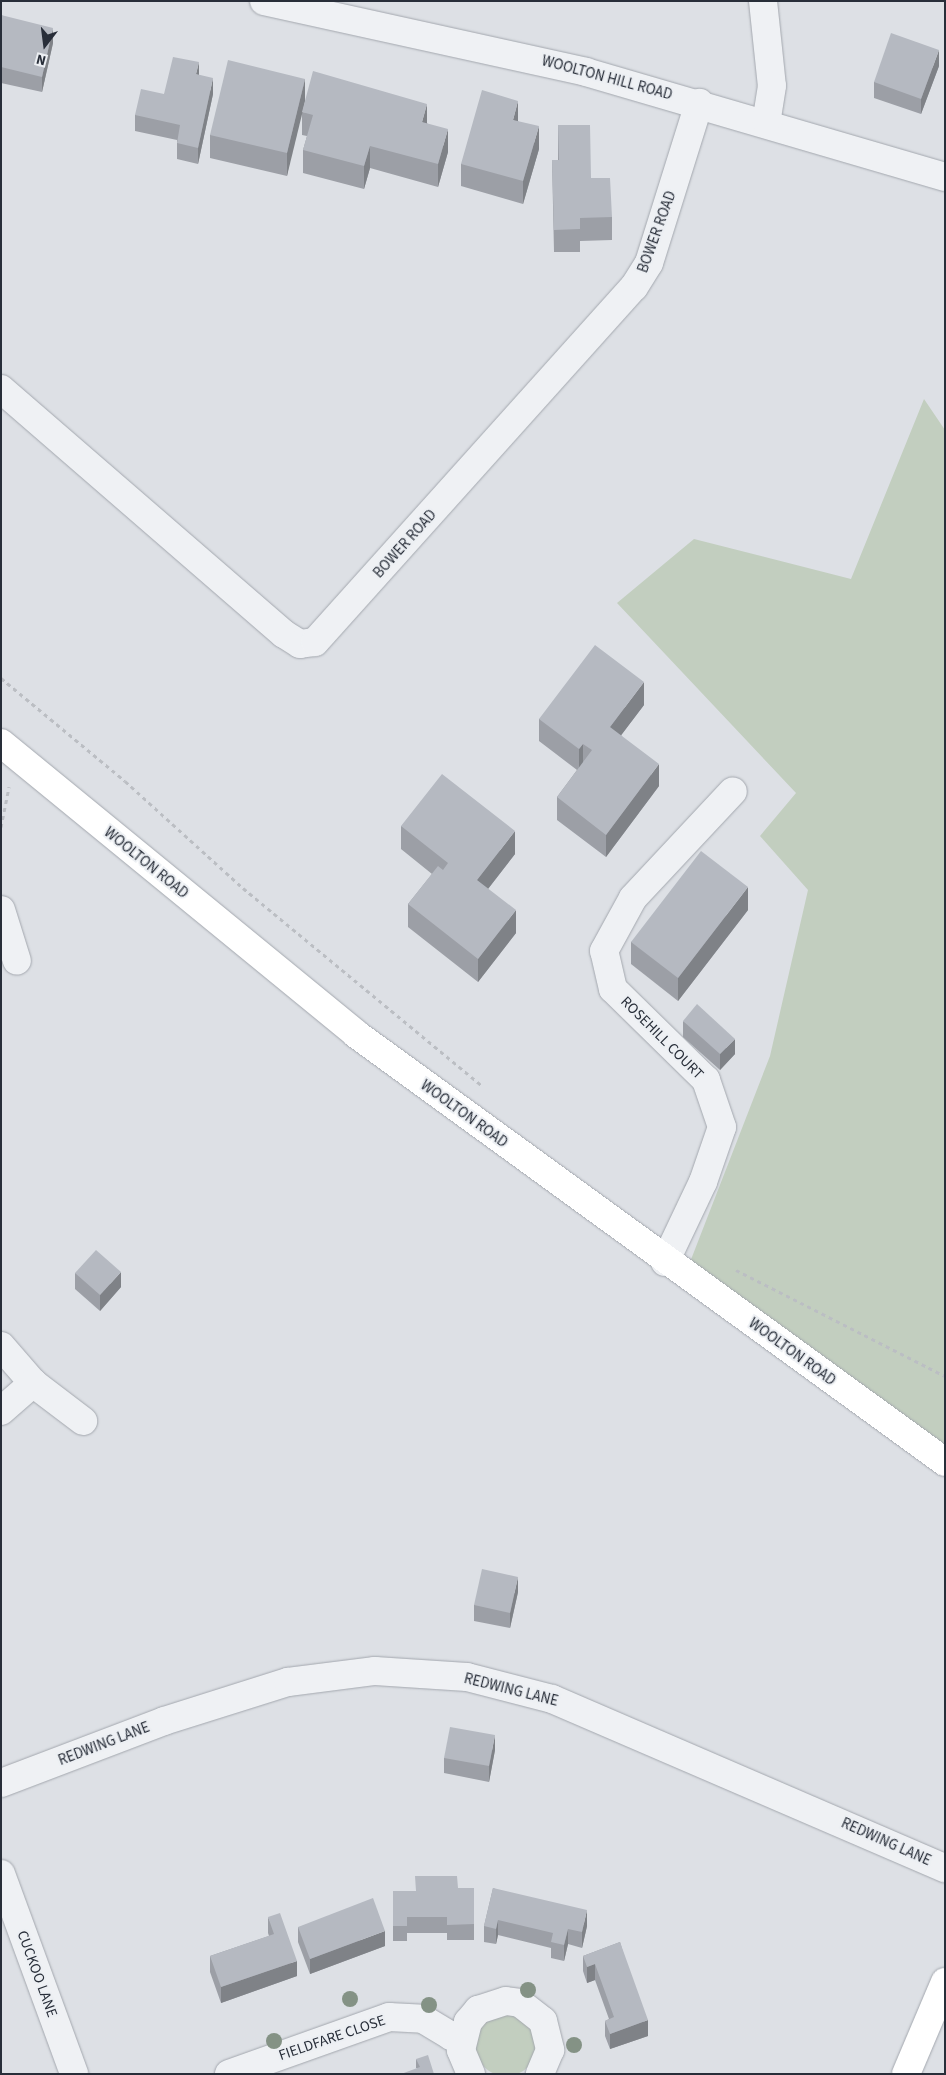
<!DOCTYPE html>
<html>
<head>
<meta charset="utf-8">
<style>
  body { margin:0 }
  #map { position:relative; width:946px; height:2075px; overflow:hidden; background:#dde0e5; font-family:"Source Sans 3",sans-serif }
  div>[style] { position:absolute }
  .green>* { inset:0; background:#c2cebf }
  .round { border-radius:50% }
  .path>* { height:3px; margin-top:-1.5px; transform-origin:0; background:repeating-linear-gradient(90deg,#bbbec3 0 4px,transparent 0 8px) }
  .roads { filter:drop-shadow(0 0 1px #a3a7ae) drop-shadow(0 0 1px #a3a7ae) }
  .street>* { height:28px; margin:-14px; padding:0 14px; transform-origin:14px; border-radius:14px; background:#eff1f4 }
  .secondary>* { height:28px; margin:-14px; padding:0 14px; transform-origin:14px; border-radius:14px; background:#fff }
  .trees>* { width:16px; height:16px; margin:-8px; border-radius:50%; background:#849285 }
  .wall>* { inset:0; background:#9c9fa6 }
  .shaded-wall>* { inset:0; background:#7f8287 }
  .building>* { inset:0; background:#b5b9c1 }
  span { translate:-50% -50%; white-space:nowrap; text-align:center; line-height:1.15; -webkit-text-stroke:4px #eceff3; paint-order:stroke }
  .street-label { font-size:15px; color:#282e39 }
  .frame { position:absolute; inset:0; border:2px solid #282e39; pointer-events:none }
  .north { position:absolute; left:20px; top:20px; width:50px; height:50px; -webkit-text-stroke:4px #eceff3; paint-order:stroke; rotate:195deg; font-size:14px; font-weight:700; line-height:20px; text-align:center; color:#282e39 }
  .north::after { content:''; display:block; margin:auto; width:18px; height:22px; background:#282e39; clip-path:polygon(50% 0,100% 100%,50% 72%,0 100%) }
</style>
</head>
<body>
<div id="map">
  <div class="green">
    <div style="clip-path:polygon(924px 399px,945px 430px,945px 1447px,685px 1275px,770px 1056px,808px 890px,760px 836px,796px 793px,617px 603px,694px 539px,851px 579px)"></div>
    <div class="round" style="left:475px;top:2014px;width:62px;height:62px"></div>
  </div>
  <div class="path">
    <div style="left:1px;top:678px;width:161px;rotate:39.7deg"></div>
    <div style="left:125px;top:781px;width:159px;rotate:42.2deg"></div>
    <div style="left:243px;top:888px;width:310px;rotate:39.6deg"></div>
    <div style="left:1px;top:827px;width:41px;rotate:-78.7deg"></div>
    <div style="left:736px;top:1270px;width:234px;rotate:26.9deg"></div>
  </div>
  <div class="roads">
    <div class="street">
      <div style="left:264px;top:1px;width:330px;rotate:12.4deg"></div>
      <div style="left:586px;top:72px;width:374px;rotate:16.3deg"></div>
      <div style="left:763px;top:1px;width:85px;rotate:84deg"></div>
      <div style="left:772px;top:86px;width:36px;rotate:99deg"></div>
      <div style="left:1px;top:389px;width:374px;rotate:40.9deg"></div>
      <div style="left:284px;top:634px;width:19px;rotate:32deg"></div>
      <div style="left:300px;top:644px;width:15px;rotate:-8deg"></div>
      <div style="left:315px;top:642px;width:477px;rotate:-48.1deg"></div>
      <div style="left:634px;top:287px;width:28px;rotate:-58deg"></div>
      <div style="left:649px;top:263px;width:168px;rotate:-72.6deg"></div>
      <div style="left:1px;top:910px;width:53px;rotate:72.6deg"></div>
      <div style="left:665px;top:1262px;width:89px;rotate:-64.6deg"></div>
      <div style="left:703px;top:1182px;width:58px;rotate:-70.9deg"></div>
      <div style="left:722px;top:1127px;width:50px;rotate:-108.8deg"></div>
      <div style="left:706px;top:1080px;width:130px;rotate:-135.6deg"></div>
      <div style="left:613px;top:989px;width:39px;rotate:-103deg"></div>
      <div style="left:604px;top:951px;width:60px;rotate:-61.3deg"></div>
      <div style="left:633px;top:898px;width:146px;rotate:-46.9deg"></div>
      <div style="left:1px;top:1346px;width:49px;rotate:49.1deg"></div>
      <div style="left:33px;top:1383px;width:63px;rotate:37.2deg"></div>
      <div style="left:1px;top:1411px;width:43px;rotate:-41.2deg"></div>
      <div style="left:1px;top:1783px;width:174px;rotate:-20.8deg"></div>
      <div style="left:164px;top:1721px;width:130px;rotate:-17.5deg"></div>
      <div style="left:288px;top:1682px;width:88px;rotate:-7.2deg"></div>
      <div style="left:375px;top:1671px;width:92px;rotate:3.7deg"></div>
      <div style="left:467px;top:1677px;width:88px;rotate:14.5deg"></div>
      <div style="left:552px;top:1699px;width:428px;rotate:23.3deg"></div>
      <div style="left:1px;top:1874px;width:213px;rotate:69.9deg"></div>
      <div style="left:229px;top:2074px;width:170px;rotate:-19.6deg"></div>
      <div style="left:389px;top:2017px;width:34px;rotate:3deg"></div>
      <div style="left:423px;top:2019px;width:33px;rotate:31deg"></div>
      <div style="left:451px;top:2036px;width:11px;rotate:-5deg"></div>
      <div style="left:471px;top:2074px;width:26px;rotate:-113deg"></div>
      <div style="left:461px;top:2050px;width:29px;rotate:-76deg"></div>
      <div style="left:468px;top:2022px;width:16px;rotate:-50deg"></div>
      <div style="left:478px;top:2010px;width:29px;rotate:-18deg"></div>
      <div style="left:506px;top:2001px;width:14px;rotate:8deg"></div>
      <div style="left:520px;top:2003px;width:29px;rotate:38deg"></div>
      <div style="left:543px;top:2021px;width:30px;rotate:76deg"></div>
      <div style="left:550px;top:2050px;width:26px;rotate:113deg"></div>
    </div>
    <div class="secondary">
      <div style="left:1px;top:743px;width:459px;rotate:39.3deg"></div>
      <div style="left:356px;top:1034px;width:728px;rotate:36deg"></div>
      <div style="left:906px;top:2074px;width:100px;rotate:-67deg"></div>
    </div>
  </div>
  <div class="trees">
    <div style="left:528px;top:1990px"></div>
    <div style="left:350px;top:1999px"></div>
    <div style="left:429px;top:2005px"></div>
    <div style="left:274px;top:2041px"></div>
    <div style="left:574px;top:2045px"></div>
  </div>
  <div class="wall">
    <div style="clip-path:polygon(1px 15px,53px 43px,42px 92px,1px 83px)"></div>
    <div style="clip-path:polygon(939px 66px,921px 114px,874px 98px,874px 82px)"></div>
    <div style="clip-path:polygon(199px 75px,213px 94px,198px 164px,177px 159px,177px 140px,135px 131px,135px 115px,164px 94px)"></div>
    <div style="clip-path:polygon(305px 79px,287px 176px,210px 158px,210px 135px)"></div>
    <div style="clip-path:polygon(302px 112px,427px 123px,448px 152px,438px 187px,370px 168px,364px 189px,303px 173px,303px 150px,307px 136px,302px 135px)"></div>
    <div style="clip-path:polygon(518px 121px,539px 149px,523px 204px,461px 186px,461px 164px)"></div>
    <div style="clip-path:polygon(558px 125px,591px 178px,612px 217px,612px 240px,580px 241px,580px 252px,554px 252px,552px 160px,558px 160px)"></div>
    <div style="clip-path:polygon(644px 705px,621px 735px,659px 786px,606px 857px,557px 820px,557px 797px,577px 770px,539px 741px,539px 719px)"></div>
    <div style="clip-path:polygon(401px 826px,515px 854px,488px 889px,516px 933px,478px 982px,408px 927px,408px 904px,432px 874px,401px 849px)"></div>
    <div style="clip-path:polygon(748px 910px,678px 1001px,631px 964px,631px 942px)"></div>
    <div style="clip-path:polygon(683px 1021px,735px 1054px,720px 1070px,683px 1037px)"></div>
    <div style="clip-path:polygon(75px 1273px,121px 1287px,100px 1311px,75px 1289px)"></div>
    <div style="clip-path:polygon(518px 1592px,510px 1628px,474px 1621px,474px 1605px)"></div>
    <div style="clip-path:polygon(495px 1750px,489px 1782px,444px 1773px,444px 1758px)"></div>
    <div style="clip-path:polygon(458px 1888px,474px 1888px,474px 1940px,447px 1940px,447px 1933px,407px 1933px,407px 1941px,393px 1941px,393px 1891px,415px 1891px)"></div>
    <div style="clip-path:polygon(493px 1888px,587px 1926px,582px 1948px,568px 1944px,564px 1961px,551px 1958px,551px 1948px,498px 1935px,496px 1944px,484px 1942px,484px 1926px)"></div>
    <div style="clip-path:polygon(268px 1917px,297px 1976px,221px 2003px,210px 1972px,210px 1956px,269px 1936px,268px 1933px)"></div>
    <div style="clip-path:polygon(298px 1927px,385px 1946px,310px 1974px,298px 1942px)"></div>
    <div style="clip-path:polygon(620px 1942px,648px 2036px,610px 2049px,605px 2036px,605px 2021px,609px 2019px,595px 1980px,587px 1983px,583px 1971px,583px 1956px)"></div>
    <div style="clip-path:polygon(416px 2059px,434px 2074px,416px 2068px)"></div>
  </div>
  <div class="shaded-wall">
    <div style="clip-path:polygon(53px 28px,53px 43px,42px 92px,42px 77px)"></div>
    <div style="clip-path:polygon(939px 50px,939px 66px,921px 114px,921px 99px)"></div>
    <div style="clip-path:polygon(199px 62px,199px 78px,196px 74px)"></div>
    <div style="clip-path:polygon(213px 78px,213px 94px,198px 164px,198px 148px)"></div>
    <div style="clip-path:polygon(305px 79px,305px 102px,287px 176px,287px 153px)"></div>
    <div style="clip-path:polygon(518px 101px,518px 123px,513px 120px)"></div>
    <div style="clip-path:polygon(427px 104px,427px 127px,422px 122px)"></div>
    <div style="clip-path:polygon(539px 126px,539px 149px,523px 204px,523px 181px)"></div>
    <div style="clip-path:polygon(448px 129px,448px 152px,438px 187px,438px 164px)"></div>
    <div style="clip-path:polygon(370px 146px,370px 168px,364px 189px,364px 166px)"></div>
    <div style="clip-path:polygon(644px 682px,644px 705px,610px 750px,610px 727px)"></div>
    <div style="clip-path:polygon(583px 744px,583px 766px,579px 771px,579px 749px)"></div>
    <div style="clip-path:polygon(659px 764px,659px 786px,606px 857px,606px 835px)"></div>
    <div style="clip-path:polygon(515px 831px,515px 854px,477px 903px,477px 880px)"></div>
    <div style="clip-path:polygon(748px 887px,748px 910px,678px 1001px,678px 978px)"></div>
    <div style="clip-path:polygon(516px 910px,516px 933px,478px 982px,478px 959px)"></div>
    <div style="clip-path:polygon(735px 1039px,735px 1054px,720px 1070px,720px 1054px)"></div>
    <div style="clip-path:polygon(121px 1272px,121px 1287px,100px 1311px,100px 1295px)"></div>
    <div style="clip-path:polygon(518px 1577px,518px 1592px,510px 1628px,510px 1613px)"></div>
    <div style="clip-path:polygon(495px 1735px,495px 1750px,489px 1782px,489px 1766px)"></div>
    <div style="clip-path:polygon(587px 1910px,587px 1926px,582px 1948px,582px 1932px)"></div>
    <div style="clip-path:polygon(498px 1920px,498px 1935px,496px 1944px,496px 1929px)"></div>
    <div style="clip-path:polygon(568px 1929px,568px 1944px,564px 1961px,564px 1945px)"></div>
    <div style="clip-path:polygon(385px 1931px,385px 1946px,310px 1974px,310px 1959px)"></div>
    <div style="clip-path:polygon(297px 1961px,297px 1976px,221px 2003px,221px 1987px)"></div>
    <div style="clip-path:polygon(595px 1964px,595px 1980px,587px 1983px,587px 1967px)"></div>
    <div style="clip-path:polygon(648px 2020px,648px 2036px,610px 2049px,610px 2034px)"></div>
  </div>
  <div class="building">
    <div style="clip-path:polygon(1px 15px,53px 28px,42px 77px,1px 67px)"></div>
    <div style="clip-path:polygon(891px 33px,939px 50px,921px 99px,874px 82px)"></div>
    <div style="clip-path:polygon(173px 57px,199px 62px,196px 74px,213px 78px,198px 148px,177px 143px,180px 125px,135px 115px,141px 89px,164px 94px)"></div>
    <div style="clip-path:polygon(228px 60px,305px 79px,287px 153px,210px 135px)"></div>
    <div style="clip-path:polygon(313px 71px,427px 104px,422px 122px,448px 129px,438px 164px,370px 146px,364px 166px,303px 150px,313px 115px,302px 112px)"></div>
    <div style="clip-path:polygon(482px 90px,518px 101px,513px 120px,539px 126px,523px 181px,461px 164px)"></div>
    <div style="clip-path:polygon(558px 125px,590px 125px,591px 178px,610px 178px,612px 217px,580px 218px,580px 229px,554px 230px,552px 160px,559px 160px)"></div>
    <div style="clip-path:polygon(595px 645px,644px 682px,610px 727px,659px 764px,606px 835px,557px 797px,592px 750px,583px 744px,579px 749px,539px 719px)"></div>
    <div style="clip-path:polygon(442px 774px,515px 831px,477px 880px,516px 910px,478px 959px,408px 904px,438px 866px,443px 870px,448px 863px,401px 826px)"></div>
    <div style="clip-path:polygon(701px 851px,748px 887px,678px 978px,631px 942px)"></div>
    <div style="clip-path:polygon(697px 1004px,735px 1039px,720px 1054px,683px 1021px)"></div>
    <div style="clip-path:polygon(96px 1250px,121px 1272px,100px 1295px,75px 1273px)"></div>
    <div style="clip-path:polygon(482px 1569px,518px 1577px,510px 1613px,474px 1605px)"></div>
    <div style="clip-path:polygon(450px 1727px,495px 1735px,489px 1766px,444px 1758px)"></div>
    <div style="clip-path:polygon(415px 1876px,457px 1876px,458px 1888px,474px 1888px,474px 1924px,447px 1925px,447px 1917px,407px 1917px,407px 1926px,393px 1926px,393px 1891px,416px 1891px)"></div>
    <div style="clip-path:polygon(493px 1888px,587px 1910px,582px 1932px,568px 1929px,564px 1945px,551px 1942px,553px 1933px,498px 1920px,496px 1929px,484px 1926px)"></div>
    <div style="clip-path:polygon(373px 1898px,385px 1931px,310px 1959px,298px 1927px)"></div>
    <div style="clip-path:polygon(280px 1913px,297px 1961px,221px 1987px,210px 1956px,274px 1934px,268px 1917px)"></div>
    <div style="clip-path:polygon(620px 1942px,648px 2020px,610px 2034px,605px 2021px,614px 2017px,595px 1964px,587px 1967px,583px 1956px)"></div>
    <div style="clip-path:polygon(428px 2055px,434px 2074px,401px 2074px,420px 2067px,416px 2059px)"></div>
  </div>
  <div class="street-label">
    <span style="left:607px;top:78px;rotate:15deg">WOOLTON HILL ROAD</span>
    <span style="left:657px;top:232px;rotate:-70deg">BOWER ROAD</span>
    <span style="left:405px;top:544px;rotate:-48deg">BOWER ROAD</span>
    <span style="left:146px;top:863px;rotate:39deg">WOOLTON ROAD</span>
    <span style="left:662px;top:1038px;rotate:45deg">ROSEHILL COURT</span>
    <span style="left:464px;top:1114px;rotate:36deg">WOOLTON ROAD</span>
    <span style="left:792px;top:1352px;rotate:36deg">WOOLTON ROAD</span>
    <span style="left:511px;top:1690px;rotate:14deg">REDWING LANE</span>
    <span style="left:104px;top:1744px;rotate:-21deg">REDWING LANE</span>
    <span style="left:886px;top:1842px;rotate:24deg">REDWING LANE</span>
    <span style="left:37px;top:1974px;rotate:70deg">CUCKOO LANE</span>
    <span style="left:332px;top:2038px;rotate:-19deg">FIELDFARE CLOSE</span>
  </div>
  <div class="frame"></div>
  <div class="north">N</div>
</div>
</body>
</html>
